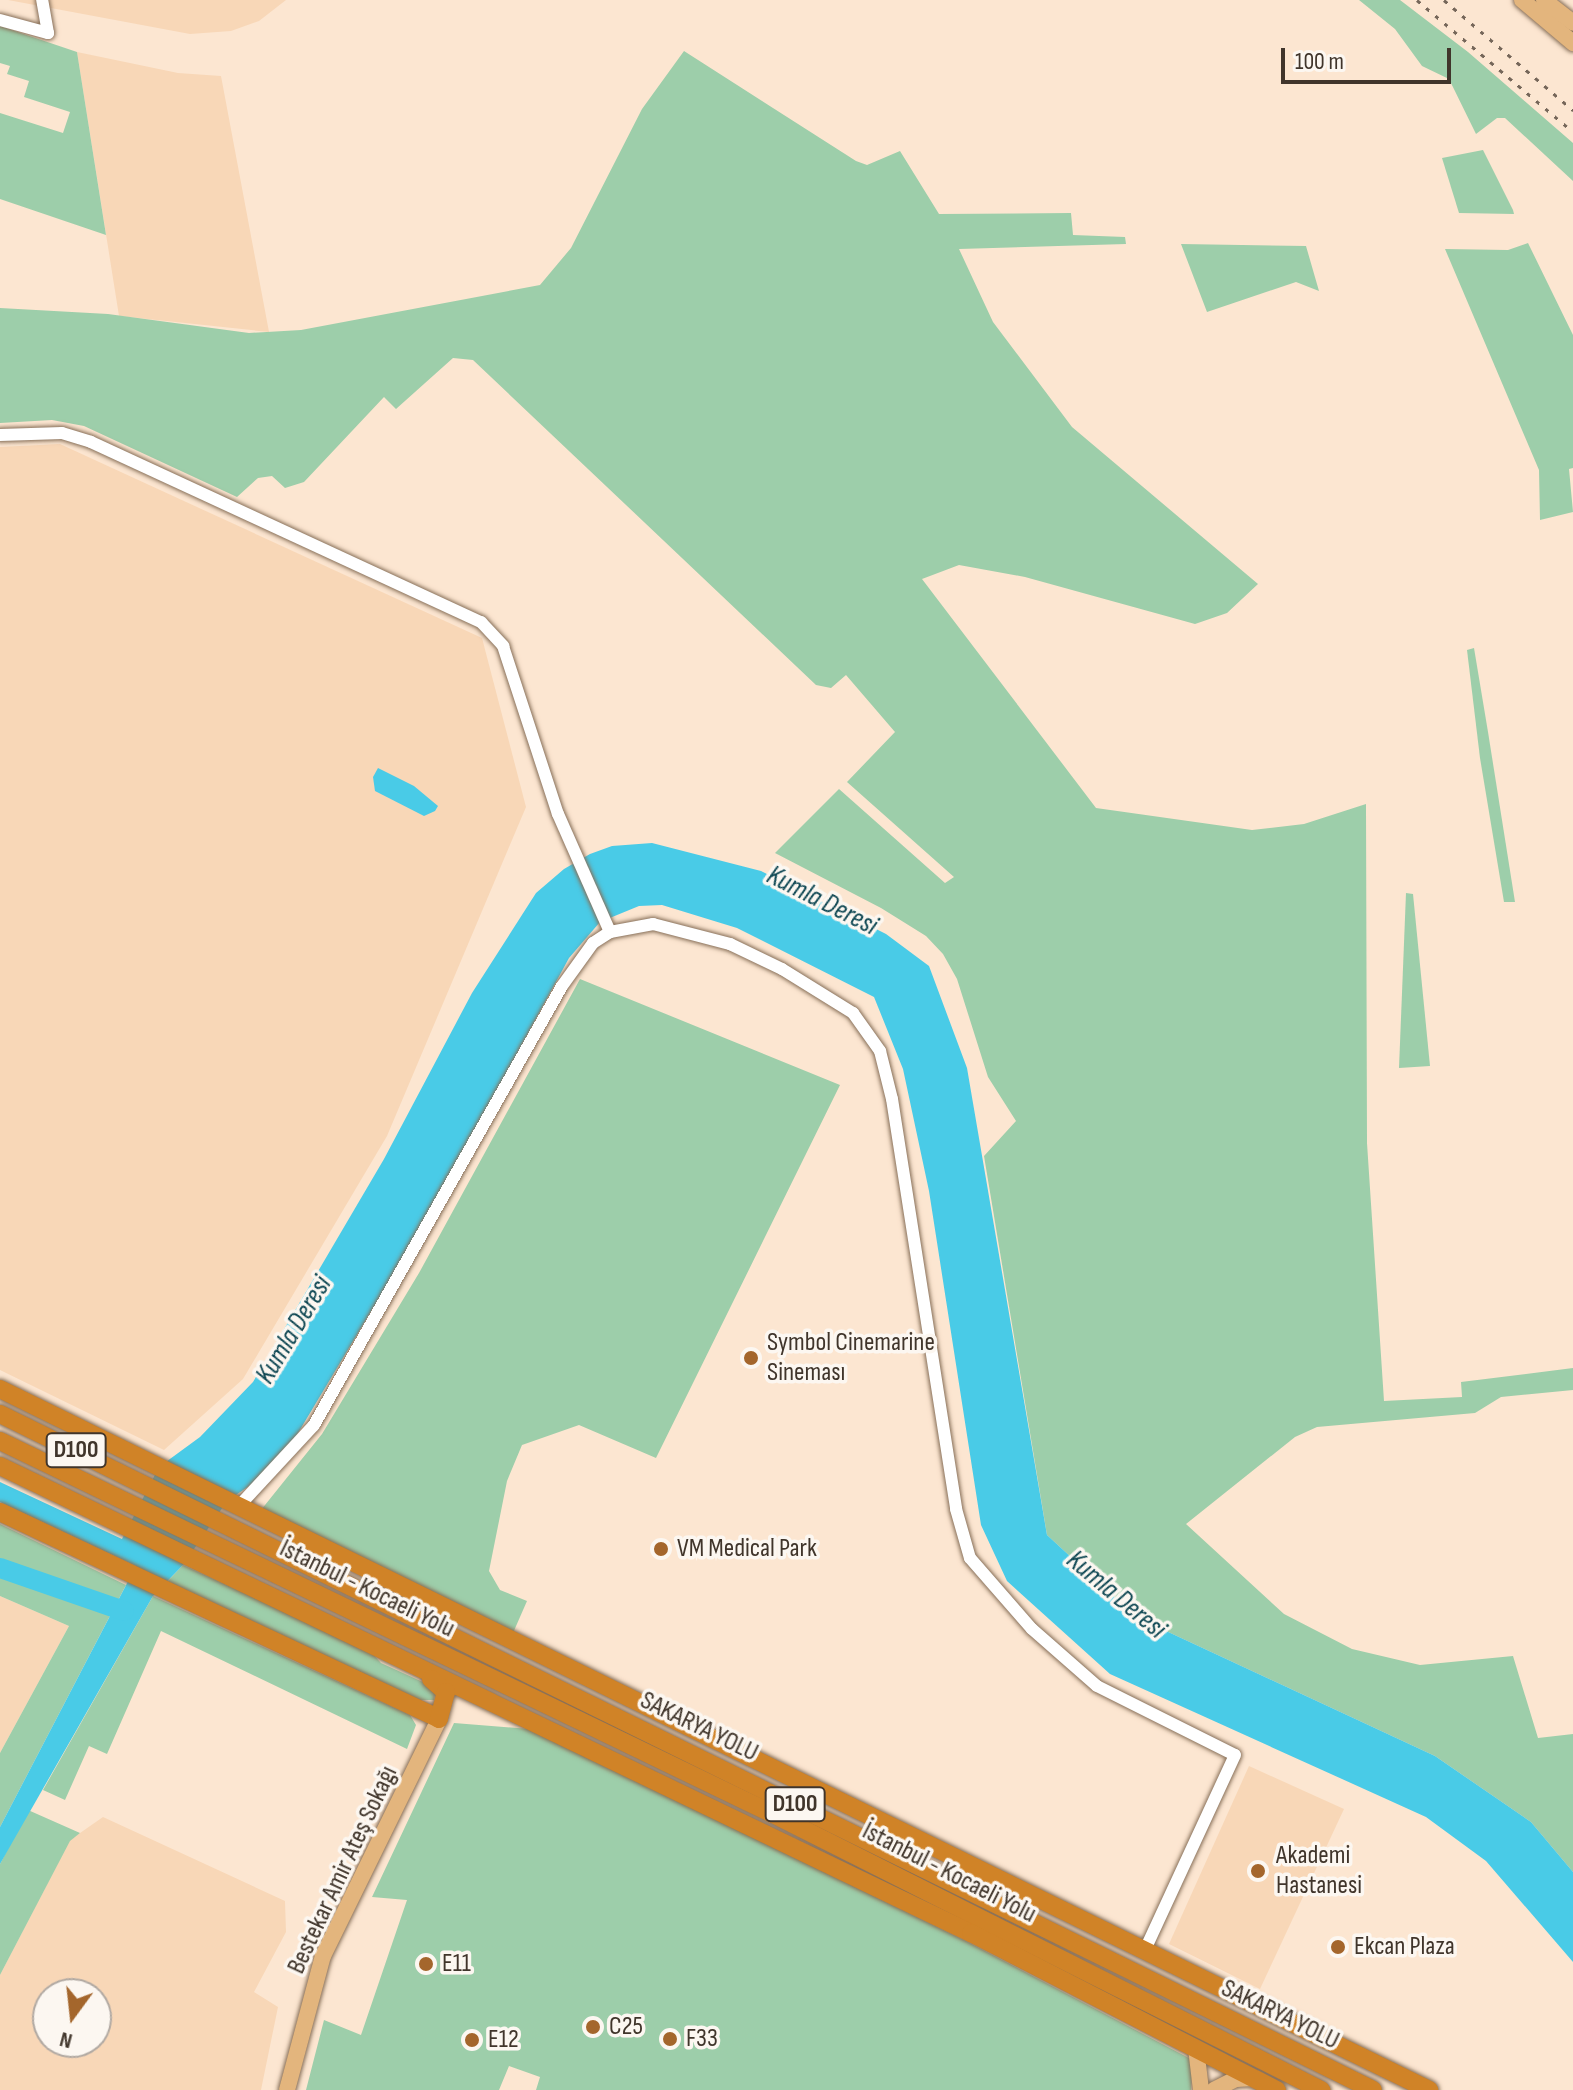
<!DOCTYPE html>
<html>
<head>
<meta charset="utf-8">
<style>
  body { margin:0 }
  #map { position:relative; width:1573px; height:2090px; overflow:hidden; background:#fce6d1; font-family:"Sofia Sans Condensed",sans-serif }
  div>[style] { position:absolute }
  .built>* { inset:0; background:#f8d7b7 }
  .green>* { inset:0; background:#9dceaa }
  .water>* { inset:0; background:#49cbe7 }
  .river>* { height:20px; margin:-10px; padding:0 10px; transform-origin:10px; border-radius:10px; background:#49cbe7 }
  .roads { filter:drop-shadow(0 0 2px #876f58) drop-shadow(0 0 2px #876f58) }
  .minor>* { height:12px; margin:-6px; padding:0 6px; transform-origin:6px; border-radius:6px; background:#fff }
  .major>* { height:16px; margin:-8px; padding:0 8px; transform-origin:8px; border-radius:8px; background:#e3b57d }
  .highway>* { height:18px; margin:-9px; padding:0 9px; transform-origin:9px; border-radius:9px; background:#d08327 }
  .rail>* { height:3px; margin-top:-1.5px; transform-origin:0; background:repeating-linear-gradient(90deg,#756659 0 4px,transparent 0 12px) }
  .dots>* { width:22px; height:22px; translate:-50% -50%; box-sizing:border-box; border:4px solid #fcf7f1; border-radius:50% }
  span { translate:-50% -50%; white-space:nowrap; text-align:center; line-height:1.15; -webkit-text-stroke:7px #fcf7f1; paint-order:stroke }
  .shield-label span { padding:2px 6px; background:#fcf7f1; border:2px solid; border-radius:6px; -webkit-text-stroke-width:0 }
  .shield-label { font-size:24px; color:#40352b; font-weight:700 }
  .poi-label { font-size:26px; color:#40352b }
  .left { translate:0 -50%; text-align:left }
  .street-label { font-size:26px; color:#40352b }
  .water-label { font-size:28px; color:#0d4652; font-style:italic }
  .north { position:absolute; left:32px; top:1978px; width:80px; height:80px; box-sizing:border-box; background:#fcf7f1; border:2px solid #b1a9a2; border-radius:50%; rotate:195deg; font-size:22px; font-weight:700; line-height:32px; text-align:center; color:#40352b }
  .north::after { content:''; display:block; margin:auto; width:28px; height:36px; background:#a4662c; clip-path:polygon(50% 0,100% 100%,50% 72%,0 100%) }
  .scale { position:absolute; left:1281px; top:48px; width:170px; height:36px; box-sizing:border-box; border:4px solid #40352b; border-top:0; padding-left:10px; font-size:24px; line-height:28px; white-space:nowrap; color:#40352b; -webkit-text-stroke:6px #fcf7f1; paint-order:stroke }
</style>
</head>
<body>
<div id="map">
  <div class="built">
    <div style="clip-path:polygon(8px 0,286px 0,259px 21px,231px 31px,190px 34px)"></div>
    <div style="clip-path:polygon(77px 52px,178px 73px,221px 76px,269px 332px,119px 316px)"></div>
    <div style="clip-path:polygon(60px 444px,482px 638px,526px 807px,387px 1136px,243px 1379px,164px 1450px,0 1370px,0 447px)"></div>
    <div style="clip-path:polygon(0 1596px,69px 1626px,0 1753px)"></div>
    <div style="clip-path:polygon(1249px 1766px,1344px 1809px,1260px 1989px,1169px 1944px)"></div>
    <div style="clip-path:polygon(evenodd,103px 1817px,285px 1901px,286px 1932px,254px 1992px,278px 2007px,261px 2090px,0 2090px,0 1975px,70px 1840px,103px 1817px,48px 1994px,96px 1994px,96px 2042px,48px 2042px,48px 1994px)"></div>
  </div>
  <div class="green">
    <div style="clip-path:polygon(1359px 0,1400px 0,1468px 52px,1573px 143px,1573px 181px,1505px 118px,1497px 118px,1476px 134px,1449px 79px,1422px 66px,1395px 29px)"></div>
    <div style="clip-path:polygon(0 26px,77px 52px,106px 235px,0 199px,0 113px,63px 133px,70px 112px,24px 97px,29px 81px,7px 74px,10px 66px,0 63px)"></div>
    <div style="clip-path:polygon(684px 51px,856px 161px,867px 165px,900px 151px,939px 214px,1071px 213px,1073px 235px,1125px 237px,1126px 244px,959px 249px,993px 322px,1072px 427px,1258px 584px,1227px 613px,1195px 624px,1025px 577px,959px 565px,922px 579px,1096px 808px,1252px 830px,1304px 824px,1366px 804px,1367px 1143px,1384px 1401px,1462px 1397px,1461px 1382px,1573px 1368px,1573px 1390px,1501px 1397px,1475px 1413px,1317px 1427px,1295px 1437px,1186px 1524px,1284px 1614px,1352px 1649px,1420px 1665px,1513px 1656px,1538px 1738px,1573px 1734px,1573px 1872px,1531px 1822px,1435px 1756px,1136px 1617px,1047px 1535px,984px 1156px,1016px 1121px,988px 1077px,957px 979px,943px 954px,926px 936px,881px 908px,775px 853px,839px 789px,945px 883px,954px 877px,847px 782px,895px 732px,846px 675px,831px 688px,816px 685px,473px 360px,453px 358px,396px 409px,384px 397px,304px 482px,285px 488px,272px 476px,258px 478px,237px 497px,84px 426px,52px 420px,0 423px,0 308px,108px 314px,249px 333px,301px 330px,540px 285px,571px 248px,642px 109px)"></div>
    <div style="clip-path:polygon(1483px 150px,1513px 210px,1514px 214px,1459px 213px,1442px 158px)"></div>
    <div style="clip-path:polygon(1528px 243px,1573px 335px,1573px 468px,1569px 469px,1573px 512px,1540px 520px,1539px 470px,1445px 249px,1508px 250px)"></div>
    <div style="clip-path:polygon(1181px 244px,1306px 246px,1319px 291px,1296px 282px,1207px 312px)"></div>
    <div style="clip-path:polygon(1474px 648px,1488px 732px,1515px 902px,1504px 902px,1480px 758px,1467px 650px)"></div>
    <div style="clip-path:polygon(1406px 893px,1413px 894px,1430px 1066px,1399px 1068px)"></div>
    <div style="clip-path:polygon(580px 979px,840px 1085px,656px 1458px,579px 1425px,522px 1445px,507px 1481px,489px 1571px,500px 1590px,527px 1601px,513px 1633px,261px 1510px,322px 1434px,419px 1273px)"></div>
    <div style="clip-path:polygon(0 1524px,126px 1585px,0 1827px,0 1753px,69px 1626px,0 1596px)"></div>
    <div style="clip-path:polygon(183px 1565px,370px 1651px,381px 1663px,436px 1688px,434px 1700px,418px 1700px,164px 1585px)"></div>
    <div style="clip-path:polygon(153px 1596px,410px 1715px,416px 1725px,407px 1749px,161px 1631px,107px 1754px,89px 1746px,65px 1800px,43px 1790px)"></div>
    <div style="clip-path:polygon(454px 1723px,530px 1729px,966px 1941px,1187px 2057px,1193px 2061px,1191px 2090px,536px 2090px,540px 2077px,509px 2066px,499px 2090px,306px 2090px,324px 2020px,361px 2035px,407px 1900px,372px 1897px)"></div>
    <div style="clip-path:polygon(28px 1810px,80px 1833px,70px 1841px,0 1975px,0 1864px)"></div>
  </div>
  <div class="water">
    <div style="clip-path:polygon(378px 768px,414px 786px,438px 806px,435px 811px,424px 816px,375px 791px,373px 777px)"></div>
    <div style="clip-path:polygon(652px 843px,761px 871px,886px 934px,929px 966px,967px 1068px,1047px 1535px,1136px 1617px,1435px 1756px,1531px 1822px,1573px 1872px,1573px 1962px,1486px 1861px,1426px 1817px,1110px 1674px,1007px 1581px,981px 1525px,929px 1191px,903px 1069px,874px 997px,737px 928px,662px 905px,639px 906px,600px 922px,569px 958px,430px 1213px,295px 1438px,255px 1482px,227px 1501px,183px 1565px,153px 1596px,0 1864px,0 1827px,136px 1566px,0 1502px,0 1482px,122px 1539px,159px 1467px,200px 1437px,253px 1382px,384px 1159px,472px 993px,536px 893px,564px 869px,590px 854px,612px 846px)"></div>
  </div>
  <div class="river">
    <div style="left:0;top:1568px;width:131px;rotate:19.1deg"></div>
  </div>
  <div class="roads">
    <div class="minor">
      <div style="left:0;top:20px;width:50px;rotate:15.2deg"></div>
      <div style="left:48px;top:33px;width:34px;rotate:-100deg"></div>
      <div style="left:0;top:435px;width:62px;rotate:-1.8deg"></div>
      <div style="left:62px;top:433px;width:30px;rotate:17deg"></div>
      <div style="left:91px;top:442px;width:430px;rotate:24.8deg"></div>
      <div style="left:481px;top:622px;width:33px;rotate:47deg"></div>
      <div style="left:503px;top:646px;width:177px;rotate:71.9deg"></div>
      <div style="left:558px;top:814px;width:129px;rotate:66.2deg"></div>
      <div style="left:239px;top:1506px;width:110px;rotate:-47.2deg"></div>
      <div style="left:314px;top:1425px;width:504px;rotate:-60.54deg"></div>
      <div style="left:562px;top:986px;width:53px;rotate:-54.2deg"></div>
      <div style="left:593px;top:943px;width:20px;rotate:-33deg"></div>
      <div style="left:610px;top:932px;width:44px;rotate:-10.5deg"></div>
      <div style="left:653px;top:924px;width:80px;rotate:14.6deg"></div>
      <div style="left:730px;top:944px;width:58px;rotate:25.7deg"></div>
      <div style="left:782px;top:969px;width:84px;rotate:31.8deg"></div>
      <div style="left:853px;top:1013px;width:47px;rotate:54.6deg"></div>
      <div style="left:880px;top:1051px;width:49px;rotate:76deg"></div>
      <div style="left:892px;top:1099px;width:415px;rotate:81.1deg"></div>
      <div style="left:956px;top:1509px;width:51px;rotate:74.1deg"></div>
      <div style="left:970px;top:1558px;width:94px;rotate:48.9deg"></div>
      <div style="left:1032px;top:1629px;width:86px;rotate:41.2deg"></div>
      <div style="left:1097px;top:1686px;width:154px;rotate:26.6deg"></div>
      <div style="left:1235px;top:1755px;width:217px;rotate:114.8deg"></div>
    </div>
    <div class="major">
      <div style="left:1522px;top:0;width:67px;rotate:40.1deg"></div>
      <div style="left:1544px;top:0;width:37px;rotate:38deg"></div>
      <div style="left:1196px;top:2048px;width:42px;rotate:83.2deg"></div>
      <div style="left:287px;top:2090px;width:139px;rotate:-75deg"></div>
      <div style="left:323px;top:1956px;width:264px;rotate:-63.9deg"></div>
      <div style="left:1214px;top:2090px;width:25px;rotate:-27deg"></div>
      <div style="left:1236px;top:2079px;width:17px;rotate:-3deg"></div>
    </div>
    <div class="highway">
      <div style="left:0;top:1389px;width:1592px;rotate:26.13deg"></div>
      <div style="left:0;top:1414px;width:1530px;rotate:26.21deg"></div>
      <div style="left:0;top:1441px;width:858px;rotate:25.76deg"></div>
      <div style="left:773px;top:1814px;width:614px;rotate:26.73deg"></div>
      <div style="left:0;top:1466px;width:1077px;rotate:25.69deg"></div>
      <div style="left:971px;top:1933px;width:344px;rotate:27.2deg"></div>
      <div style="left:0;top:1512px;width:485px;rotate:25.2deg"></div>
      <div style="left:431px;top:1679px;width:20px;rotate:41deg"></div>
      <div style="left:446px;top:1692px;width:28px;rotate:105deg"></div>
    </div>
  </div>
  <div class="rail">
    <div style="left:1417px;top:0;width:204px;rotate:40.2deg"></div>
    <div style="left:1444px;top:0;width:170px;rotate:40.5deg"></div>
  </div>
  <div class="dots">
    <div style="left:751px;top:1358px;background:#a4662c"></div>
    <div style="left:661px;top:1549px;background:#a4662c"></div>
    <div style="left:1258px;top:1871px;background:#a4662c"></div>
    <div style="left:1338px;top:1947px;background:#a4662c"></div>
    <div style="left:426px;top:1964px;background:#a4662c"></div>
    <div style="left:593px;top:2027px;background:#a4662c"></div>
    <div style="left:670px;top:2039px;background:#a4662c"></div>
    <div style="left:472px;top:2040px;background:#a4662c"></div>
  </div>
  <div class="shield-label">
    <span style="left:76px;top:1450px">D100</span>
    <span style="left:795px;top:1804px">D100</span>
  </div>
  <div class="poi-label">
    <span class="left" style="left:767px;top:1358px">Symbol Cinemarine<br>Sineması</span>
    <span class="left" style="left:677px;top:1549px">VM Medical Park</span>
    <span class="left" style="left:1276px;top:1871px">Akademi<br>Hastanesi</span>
    <span class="left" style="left:1354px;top:1947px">Ekcan Plaza</span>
    <span class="left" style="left:442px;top:1964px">E11</span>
    <span class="left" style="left:609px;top:2027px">C25</span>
    <span class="left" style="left:686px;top:2039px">F33</span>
    <span class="left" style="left:488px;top:2040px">E12</span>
  </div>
  <div class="street-label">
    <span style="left:367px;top:1589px;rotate:26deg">İstanbul - Kocaeli Yolu</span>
    <span style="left:699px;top:1727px;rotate:26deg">SAKARYA YOLU</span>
    <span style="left:343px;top:1870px;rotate:-65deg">Bestekar Amir Ateş Sokağı</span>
    <span style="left:949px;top:1873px;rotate:27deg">İstanbul - Kocaeli Yolu</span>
    <span style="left:1280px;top:2015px;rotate:26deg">SAKARYA YOLU</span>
  </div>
  <div class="water-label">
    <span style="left:822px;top:901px;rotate:27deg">Kumla Deresi</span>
    <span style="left:294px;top:1330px;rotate:-59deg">Kumla Deresi</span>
    <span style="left:1116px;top:1595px;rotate:40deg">Kumla Deresi</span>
  </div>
  <div class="north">N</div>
  <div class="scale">100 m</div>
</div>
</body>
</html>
